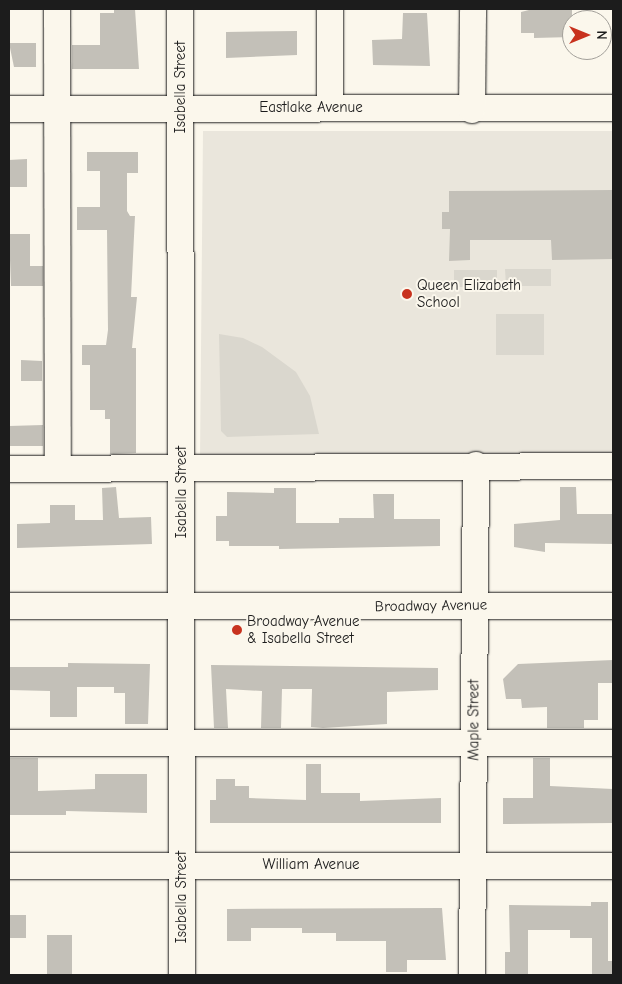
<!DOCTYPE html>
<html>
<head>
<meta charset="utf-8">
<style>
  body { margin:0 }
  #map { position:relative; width:622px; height:984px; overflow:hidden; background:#fbf7ec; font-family:"Comic Neue",sans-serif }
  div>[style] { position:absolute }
  .built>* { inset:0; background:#eae6dc }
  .green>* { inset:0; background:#dad7ce }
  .building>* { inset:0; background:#c3c0b8 }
  .roads { filter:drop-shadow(0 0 1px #1c1c1c) drop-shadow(0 0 1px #1c1c1c) }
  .minor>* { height:26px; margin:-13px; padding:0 13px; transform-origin:13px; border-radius:13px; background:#fbf7ec }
  .dots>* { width:14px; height:14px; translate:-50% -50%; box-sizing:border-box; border:2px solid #fbf7ec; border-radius:50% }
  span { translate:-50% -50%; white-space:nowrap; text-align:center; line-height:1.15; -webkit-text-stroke:4px #fbf7ec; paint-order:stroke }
  .street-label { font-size:15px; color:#1c1c1c }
  .poi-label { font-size:15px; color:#1c1c1c }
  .left { translate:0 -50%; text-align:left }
  .frame { position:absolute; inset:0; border:10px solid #1c1c1c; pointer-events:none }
  .north { position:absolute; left:562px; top:10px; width:50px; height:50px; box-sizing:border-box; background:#fbf7ec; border:1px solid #a29f99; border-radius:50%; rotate:90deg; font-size:14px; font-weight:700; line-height:20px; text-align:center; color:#1c1c1c }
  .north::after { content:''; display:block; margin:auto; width:18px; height:22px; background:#c8321e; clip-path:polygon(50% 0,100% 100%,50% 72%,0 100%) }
</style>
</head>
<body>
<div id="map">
  <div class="built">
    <div style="clip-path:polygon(203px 131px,613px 131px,613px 457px,200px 460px)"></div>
  </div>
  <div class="green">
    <div style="clip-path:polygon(505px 269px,551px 269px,551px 286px,506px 286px)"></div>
    <div style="clip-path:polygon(454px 270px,497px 270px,497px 287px,454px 287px)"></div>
    <div style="clip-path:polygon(496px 314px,544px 314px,544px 355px,496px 355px)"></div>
    <div style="clip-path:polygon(219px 334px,243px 338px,262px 347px,296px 372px,310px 396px,319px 434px,227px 437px,221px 431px)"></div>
  </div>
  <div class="building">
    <div style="clip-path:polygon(114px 9px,135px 9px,139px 69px,72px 69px,72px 45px,100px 45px,100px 13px,114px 13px)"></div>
    <div style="clip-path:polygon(533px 9px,572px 9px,572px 37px,534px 38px,534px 33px,521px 33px,521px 12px)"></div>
    <div style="clip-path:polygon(403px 13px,427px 13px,430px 66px,373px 65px,372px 40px,402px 39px)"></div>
    <div style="clip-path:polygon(297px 31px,297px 55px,226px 58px,226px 32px)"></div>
    <div style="clip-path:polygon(9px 43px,36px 43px,36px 67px,14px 67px)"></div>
    <div style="clip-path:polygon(87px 152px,138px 152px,138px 173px,127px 173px,127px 211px,130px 216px,135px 216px,131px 297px,137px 297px,132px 348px,136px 348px,136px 453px,110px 454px,110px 419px,105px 419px,105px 410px,90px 410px,90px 365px,82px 365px,82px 345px,106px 345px,108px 330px,107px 230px,77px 230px,77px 207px,100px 207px,100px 171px,87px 171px)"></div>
    <div style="clip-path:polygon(27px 159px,27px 187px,9px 187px,9px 160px)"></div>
    <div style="clip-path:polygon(613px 190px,613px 259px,552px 260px,551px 240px,470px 240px,470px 260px,449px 261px,450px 229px,442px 229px,442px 212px,449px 212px,449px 191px)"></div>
    <div style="clip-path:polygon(9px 234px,30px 234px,30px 266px,43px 266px,43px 286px,11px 286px)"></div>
    <div style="clip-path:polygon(21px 360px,42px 361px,42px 381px,21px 381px)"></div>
    <div style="clip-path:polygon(43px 425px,43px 446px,9px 446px,9px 426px)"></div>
    <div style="clip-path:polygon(116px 487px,119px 518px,151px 517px,152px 544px,17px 548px,17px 524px,50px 523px,50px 505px,75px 505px,75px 520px,103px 520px,102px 488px)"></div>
    <div style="clip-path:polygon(560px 487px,576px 487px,577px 514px,613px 514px,613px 544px,545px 543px,545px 552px,514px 547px,514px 524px,560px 520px)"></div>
    <div style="clip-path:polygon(274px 488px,296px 488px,296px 523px,339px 523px,339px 518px,374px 518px,373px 494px,394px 494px,394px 519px,440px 519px,440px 546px,279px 549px,279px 546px,229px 546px,229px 541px,216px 541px,216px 516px,227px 516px,227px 492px,274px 493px)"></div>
    <div style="clip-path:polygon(613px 660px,613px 683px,598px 683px,598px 720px,584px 720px,584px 728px,547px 728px,547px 707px,522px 708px,521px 699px,506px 699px,503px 679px,518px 664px)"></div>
    <div style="clip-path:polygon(68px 663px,150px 664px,148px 724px,125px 724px,125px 693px,114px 693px,114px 687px,77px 687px,77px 717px,50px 717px,50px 691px,9px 690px,9px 667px,68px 667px)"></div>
    <div style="clip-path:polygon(211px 665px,438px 668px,438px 690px,387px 692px,387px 724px,323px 728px,311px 727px,312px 689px,282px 689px,281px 728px,261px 728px,262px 691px,226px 689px,228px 728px,214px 728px)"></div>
    <div style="clip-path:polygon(9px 758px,38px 758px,38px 791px,95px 789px,95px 774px,147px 774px,147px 813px,66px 811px,66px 815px,9px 815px)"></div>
    <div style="clip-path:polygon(533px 758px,550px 758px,550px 786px,613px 789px,613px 823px,503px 824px,503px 798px,533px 798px)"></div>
    <div style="clip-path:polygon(306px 764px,321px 764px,321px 793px,360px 793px,360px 801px,441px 798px,441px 823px,210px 823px,210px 800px,216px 800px,216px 779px,235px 779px,235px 786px,249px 786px,249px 798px,306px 800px)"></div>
    <div style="clip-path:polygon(591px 902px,608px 902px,608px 961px,613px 961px,613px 975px,592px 975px,592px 938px,570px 938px,570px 930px,528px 930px,528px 974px,505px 974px,505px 952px,510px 952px,509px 905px,591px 906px)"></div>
    <div style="clip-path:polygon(442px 908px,446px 960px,407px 960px,407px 972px,386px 972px,386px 941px,336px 941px,336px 933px,302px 933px,302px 928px,251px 928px,251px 941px,227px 941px,227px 909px)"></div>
    <div style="clip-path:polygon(9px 915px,26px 915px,26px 938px,9px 938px)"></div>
    <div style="clip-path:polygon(47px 935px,72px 935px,72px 975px,47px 975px)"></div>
  </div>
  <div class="roads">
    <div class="minor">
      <div style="left:57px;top:9px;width:460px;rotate:89.9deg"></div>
      <div style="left:180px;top:9px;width:966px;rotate:89.88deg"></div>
      <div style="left:330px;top:9px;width:98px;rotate:90deg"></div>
      <div style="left:9px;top:109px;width:604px;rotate:-0.09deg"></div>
      <div style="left:472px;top:110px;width:101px;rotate:-89.4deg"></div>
      <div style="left:9px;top:469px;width:604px;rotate:-0.28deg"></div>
      <div style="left:9px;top:606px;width:604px"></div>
      <div style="left:9px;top:743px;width:604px"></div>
      <div style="left:9px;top:866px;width:604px"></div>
      <div style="left:472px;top:975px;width:510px;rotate:-89.55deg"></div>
    </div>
  </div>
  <div class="dots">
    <div style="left:407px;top:294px;background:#c8321e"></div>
    <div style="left:237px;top:630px;background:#c8321e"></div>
  </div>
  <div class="street-label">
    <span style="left:181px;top:87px;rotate:-90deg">Isabella Street</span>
    <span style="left:311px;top:108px">Eastlake Avenue</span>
    <span style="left:182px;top:492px;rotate:-90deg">Isabella Street</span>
    <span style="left:431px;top:606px;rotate:-1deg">Broadway Avenue</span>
    <span style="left:474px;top:720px;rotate:-90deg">Maple Street</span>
    <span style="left:311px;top:865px">William Avenue</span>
    <span style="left:182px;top:897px;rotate:-90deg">Isabella Street</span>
  </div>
  <div class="poi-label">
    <span class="left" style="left:417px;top:294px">Queen Elizabeth<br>School</span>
    <span class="left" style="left:247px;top:630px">Broadway Avenue<br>&amp; Isabella Street</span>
  </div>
  <div class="frame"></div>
  <div class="north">N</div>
</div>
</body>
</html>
